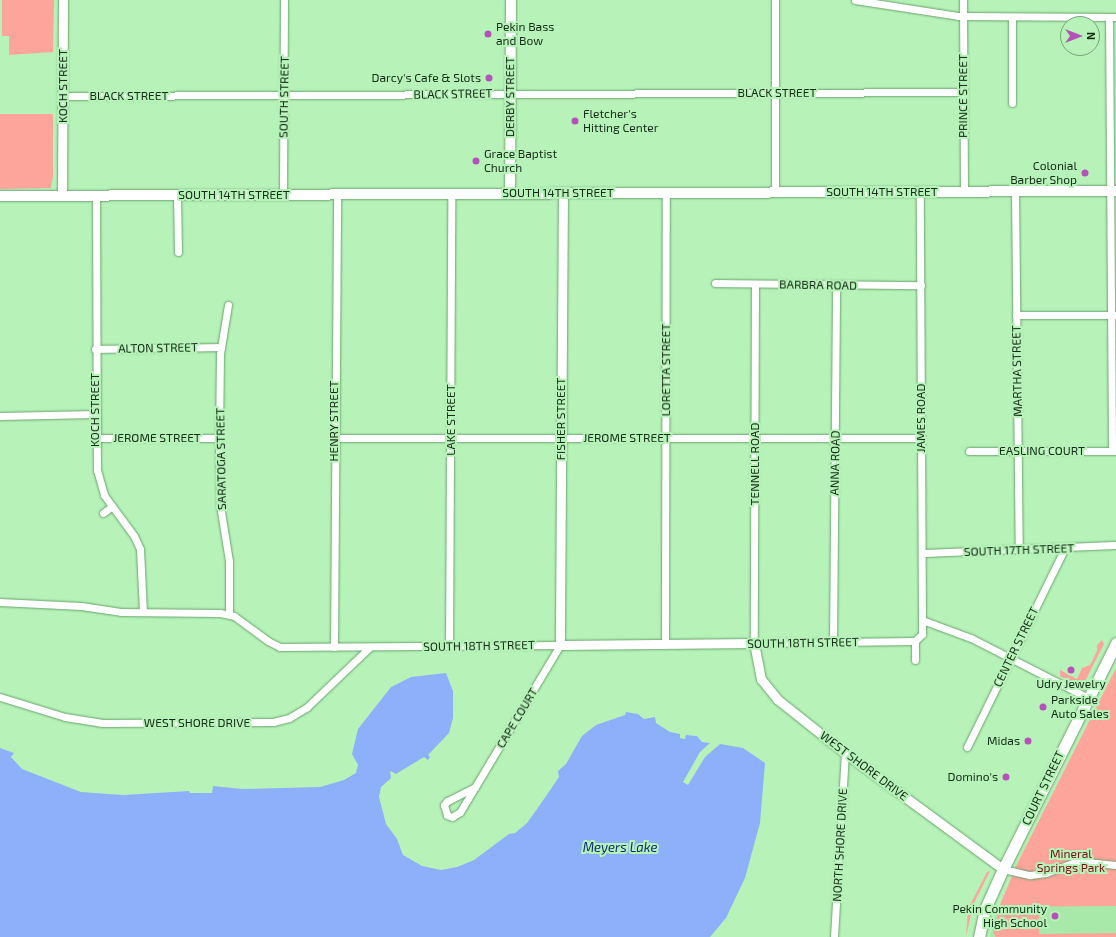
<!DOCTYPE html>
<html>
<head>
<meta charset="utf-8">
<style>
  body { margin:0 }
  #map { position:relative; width:1116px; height:937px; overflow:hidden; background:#b7f3b9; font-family:"Exo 2",sans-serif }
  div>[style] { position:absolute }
  .built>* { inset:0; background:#a8e9aa }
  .green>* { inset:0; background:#fda49b }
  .water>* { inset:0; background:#8eb0fb }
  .roads { filter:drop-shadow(0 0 1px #6aa36c) drop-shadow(0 0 1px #6aa36c) }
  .minor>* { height:7px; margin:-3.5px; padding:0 3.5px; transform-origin:3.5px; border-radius:3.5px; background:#fff }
  .tertiary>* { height:9px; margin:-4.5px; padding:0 4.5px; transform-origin:4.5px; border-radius:4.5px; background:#fff }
  .secondary>* { height:10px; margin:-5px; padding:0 5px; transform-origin:5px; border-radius:5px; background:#fff }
  .primary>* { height:11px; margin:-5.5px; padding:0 5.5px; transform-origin:5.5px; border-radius:5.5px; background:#fff }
  .dots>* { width:11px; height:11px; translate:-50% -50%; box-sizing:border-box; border:2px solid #b7f3b9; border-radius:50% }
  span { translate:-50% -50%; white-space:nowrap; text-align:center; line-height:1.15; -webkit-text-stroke:4px #b7f3b9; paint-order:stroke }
  .poi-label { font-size:12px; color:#152c17 }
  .left { translate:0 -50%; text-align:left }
  .right { translate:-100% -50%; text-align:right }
  .street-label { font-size:12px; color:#152c17 }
  .park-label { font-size:12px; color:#7e0c14 }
  .water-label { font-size:13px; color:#0d267a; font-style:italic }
  .north { position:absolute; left:1060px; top:16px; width:40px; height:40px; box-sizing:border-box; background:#b7f3b9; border:1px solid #76a378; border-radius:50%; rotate:90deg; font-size:11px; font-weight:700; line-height:16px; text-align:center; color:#152c17 }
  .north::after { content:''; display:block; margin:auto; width:14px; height:18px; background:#b452b9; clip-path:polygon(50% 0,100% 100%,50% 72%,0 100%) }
</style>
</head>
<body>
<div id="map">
  <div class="built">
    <div style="clip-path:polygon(1116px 905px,1116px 937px,990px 937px,997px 906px)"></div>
  </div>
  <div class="green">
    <div style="clip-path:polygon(2px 0,54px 0,53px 52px,9px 55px,9px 36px,2px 36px)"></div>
    <div style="clip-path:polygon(0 114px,53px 114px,53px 176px,51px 188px,0 189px)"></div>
    <div style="clip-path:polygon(1102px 640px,1104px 644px,1083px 685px,1078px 686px,1060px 676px,1060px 670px,1077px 679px,1082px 668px,1090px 665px,1097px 651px,1097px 645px)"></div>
    <div style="clip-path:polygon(1116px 668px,1116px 906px,999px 907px,1017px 864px)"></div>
    <div style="clip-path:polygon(990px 871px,973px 905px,966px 937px,968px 909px,987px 872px)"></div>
    <div style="clip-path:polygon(1039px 911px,1039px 934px,1116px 933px,1116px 937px,996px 937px,993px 933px,998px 912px)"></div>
  </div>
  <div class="water">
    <div style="clip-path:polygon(446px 673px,453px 691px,453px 718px,449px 733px,428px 755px,430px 757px,428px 760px,424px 757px,396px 774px,390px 771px,391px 778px,381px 787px,379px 797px,386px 824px,397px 839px,403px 855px,422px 866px,441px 870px,457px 867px,474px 860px,509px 834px,515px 833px,527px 823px,544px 799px,559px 777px,558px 771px,566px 764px,582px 736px,596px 725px,625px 715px,626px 712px,638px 714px,644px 719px,655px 717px,656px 723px,670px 732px,680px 734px,680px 738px,685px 739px,686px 735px,697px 736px,702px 742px,710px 743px,700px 752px,683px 782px,688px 785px,705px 757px,720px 744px,743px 748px,765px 763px,760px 823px,745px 878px,726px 918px,710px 937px,0 937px,0 748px,14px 753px,11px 757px,22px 769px,81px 792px,123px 795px,189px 791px,190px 793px,212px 793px,213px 786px,242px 789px,320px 787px,344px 780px,356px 773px,358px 765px,352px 754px,358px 729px,391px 687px,411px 677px)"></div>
  </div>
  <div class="roads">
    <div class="minor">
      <div style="left:855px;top:0;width:104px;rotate:8.8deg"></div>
      <div style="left:958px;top:16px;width:158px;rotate:0.4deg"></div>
      <div style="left:963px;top:0;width:192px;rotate:89.7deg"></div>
      <div style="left:1012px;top:17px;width:86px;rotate:90deg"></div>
      <div style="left:1109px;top:17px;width:434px;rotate:89.6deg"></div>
      <div style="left:63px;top:96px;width:900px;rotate:-0.25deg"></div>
      <div style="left:775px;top:192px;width:192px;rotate:-90deg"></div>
      <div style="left:1015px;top:192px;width:357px;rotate:89.4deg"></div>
      <div style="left:283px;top:194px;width:194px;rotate:-89.7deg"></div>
      <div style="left:177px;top:195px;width:57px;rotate:89deg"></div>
      <div style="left:96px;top:196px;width:274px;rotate:89.8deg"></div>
      <div style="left:97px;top:470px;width:26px;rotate:74deg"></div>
      <div style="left:104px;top:495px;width:51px;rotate:53.8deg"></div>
      <div style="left:134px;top:536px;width:14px;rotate:65deg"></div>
      <div style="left:140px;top:549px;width:63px;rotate:87.3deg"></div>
      <div style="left:715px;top:283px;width:206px;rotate:0.6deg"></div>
      <div style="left:755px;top:284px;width:359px;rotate:90.2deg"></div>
      <div style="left:754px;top:643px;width:161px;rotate:-0.7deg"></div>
      <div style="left:915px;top:641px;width:10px;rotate:-45deg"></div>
      <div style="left:922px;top:634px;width:14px;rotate:-90deg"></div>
      <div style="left:922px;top:620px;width:428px;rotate:-90.3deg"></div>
      <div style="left:228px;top:305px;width:50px;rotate:99.3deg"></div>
      <div style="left:220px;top:354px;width:84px;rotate:90.7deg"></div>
      <div style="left:219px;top:438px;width:67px;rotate:89.1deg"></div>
      <div style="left:220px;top:505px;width:57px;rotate:80.9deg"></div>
      <div style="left:229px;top:561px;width:53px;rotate:90deg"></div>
      <div style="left:1016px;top:315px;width:100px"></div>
      <div style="left:95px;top:349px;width:126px;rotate:-0.9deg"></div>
      <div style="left:0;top:416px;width:95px;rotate:-1.2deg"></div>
      <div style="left:95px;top:438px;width:124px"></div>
      <div style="left:334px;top:438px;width:587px"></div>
      <div style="left:969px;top:451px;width:147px"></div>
      <div style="left:103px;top:513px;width:10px;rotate:-37deg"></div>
      <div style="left:922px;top:553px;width:194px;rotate:-2.4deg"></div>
      <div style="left:0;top:602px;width:81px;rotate:2.8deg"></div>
      <div style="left:81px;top:606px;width:40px;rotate:8.5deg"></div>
      <div style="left:121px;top:612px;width:99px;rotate:0.6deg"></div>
      <div style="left:220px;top:613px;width:14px;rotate:12deg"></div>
      <div style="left:234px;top:616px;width:42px;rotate:36.3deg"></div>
      <div style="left:268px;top:641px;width:13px;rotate:27deg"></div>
      <div style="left:280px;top:647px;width:280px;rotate:-0.4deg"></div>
      <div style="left:560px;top:645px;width:165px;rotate:120.9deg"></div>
      <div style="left:475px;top:787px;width:31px;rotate:153deg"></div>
      <div style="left:447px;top:801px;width:5px;rotate:127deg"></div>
      <div style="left:444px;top:805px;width:10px;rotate:73deg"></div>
      <div style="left:447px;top:815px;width:5px;rotate:22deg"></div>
      <div style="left:452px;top:817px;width:9px;rotate:-32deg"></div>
      <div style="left:460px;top:812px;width:26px;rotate:-59deg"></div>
      <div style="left:922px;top:620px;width:52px;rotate:20.2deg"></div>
      <div style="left:971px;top:638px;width:131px;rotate:27.1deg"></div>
      <div style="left:915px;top:641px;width:19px;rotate:90deg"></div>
      <div style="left:833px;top:642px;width:357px;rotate:-89.5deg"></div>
      <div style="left:665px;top:644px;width:451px;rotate:-89.9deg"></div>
      <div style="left:449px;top:646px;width:452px;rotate:-89.7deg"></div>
      <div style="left:334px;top:647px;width:453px;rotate:-89.6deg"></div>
      <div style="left:0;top:697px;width:68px;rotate:17.1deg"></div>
      <div style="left:65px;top:717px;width:38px;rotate:9deg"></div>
      <div style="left:103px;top:723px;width:170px;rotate:-0.3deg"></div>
      <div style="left:273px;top:722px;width:16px;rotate:-14deg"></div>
      <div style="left:289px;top:718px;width:21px;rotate:-31deg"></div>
      <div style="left:307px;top:707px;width:87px;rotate:-43.6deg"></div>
      <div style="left:967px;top:747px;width:222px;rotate:-63.8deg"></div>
      <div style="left:1003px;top:869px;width:28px;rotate:13deg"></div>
      <div style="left:1030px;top:875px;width:16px;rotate:-7deg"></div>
      <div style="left:1046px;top:873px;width:33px;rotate:-21deg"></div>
      <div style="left:1077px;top:861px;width:39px;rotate:6deg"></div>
      <div style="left:834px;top:937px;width:184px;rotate:-86.6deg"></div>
    </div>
    <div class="tertiary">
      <div style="left:563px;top:193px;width:452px;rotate:90.4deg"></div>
      <div style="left:560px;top:645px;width:194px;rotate:-0.6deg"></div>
      <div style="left:754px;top:643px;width:37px;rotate:79deg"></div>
      <div style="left:761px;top:679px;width:26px;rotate:51deg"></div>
      <div style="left:777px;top:699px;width:87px;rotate:38.5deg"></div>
      <div style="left:845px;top:753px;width:196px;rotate:36.3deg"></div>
      <div style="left:62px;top:195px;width:195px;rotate:-89.7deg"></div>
    </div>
    <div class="secondary">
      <div style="left:510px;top:193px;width:193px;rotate:-89.7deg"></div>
      <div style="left:0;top:196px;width:1116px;rotate:-0.26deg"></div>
    </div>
    <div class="primary">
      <div style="left:979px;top:937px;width:29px;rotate:-78deg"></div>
      <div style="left:985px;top:909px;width:44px;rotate:-65.8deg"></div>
      <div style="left:1003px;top:869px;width:253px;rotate:-63.4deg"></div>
    </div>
  </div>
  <div class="dots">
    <div style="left:488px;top:34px;background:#b452b9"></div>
    <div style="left:489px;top:78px;background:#b452b9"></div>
    <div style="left:575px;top:121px;background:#b452b9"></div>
    <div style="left:476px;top:161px;background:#b452b9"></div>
    <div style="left:1085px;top:173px;background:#b452b9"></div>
    <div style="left:1071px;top:670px;background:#b452b9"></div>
    <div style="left:1043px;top:707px;background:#b452b9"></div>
    <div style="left:1028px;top:741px;background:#b452b9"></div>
    <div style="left:1006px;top:777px;background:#b452b9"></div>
    <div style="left:1055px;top:916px;background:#b452b9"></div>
  </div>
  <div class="poi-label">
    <span class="left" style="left:496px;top:34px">Pekin Bass<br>and Bow</span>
    <span class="right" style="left:481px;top:78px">Darcy's Cafe &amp; Slots</span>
    <span class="left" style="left:583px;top:121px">Fletcher's<br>Hitting Center</span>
    <span class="left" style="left:484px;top:161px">Grace Baptist<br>Church</span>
    <span class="right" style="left:1077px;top:173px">Colonial<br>Barber Shop</span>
    <span style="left:1071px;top:684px">Udry Jewelry</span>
    <span class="left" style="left:1051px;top:707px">Parkside<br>Auto Sales</span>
    <span class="right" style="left:1020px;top:741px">Midas</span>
    <span class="right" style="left:998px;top:777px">Domino's</span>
    <span class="right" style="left:1047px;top:916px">Pekin Community<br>High School</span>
  </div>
  <div class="street-label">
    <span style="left:63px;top:86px;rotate:-90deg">KOCH STREET</span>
    <span style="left:777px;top:93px">BLACK STREET</span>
    <span style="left:453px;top:94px;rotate:-1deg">BLACK STREET</span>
    <span style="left:129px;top:96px">BLACK STREET</span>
    <span style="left:963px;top:96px;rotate:-90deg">PRINCE STREET</span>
    <span style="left:284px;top:97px;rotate:-89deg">SOUTH STREET</span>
    <span style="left:510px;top:97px;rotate:-90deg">DERBY STREET</span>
    <span style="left:882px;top:192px">SOUTH 14TH STREET</span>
    <span style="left:558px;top:193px">SOUTH 14TH STREET</span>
    <span style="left:234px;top:195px">SOUTH 14TH STREET</span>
    <span style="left:818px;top:285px;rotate:1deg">BARBRA ROAD</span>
    <span style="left:158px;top:348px;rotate:-1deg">ALTON STREET</span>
    <span style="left:666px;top:370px;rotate:-90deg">LORETTA STREET</span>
    <span style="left:1017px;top:371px;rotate:-91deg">MARTHA STREET</span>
    <span style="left:95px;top:410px;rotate:-90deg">KOCH STREET</span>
    <span style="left:921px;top:418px;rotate:-90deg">JAMES ROAD</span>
    <span style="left:561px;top:419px;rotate:-90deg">FISHER STREET</span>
    <span style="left:451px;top:420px;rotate:-90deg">LAKE STREET</span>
    <span style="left:334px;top:421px;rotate:-90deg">HENRY STREET</span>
    <span style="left:157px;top:438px">JEROME STREET</span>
    <span style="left:627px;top:438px">JEROME STREET</span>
    <span style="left:1042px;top:451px">EASLING COURT</span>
    <span style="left:221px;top:459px;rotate:-91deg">SARATOGA STREET</span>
    <span style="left:835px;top:463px;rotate:-89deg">ANNA ROAD</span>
    <span style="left:755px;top:464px;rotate:-90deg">TENNELL ROAD</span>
    <span style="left:1019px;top:550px;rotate:-2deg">SOUTH 17TH STREET</span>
    <span style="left:803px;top:643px;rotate:-1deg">SOUTH 18TH STREET</span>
    <span style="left:479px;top:646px;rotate:-1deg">SOUTH 18TH STREET</span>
    <span style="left:1016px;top:647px;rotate:-64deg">CENTER STREET</span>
    <span style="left:517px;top:718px;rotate:-59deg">CAPE COURT</span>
    <span style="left:197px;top:723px">WEST SHORE DRIVE</span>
    <span style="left:864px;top:766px;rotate:37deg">WEST SHORE DRIVE</span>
    <span style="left:1043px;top:788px;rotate:-64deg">COURT STREET</span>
    <span style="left:840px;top:845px;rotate:-87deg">NORTH SHORE DRIVE</span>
  </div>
  <div class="park-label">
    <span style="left:1071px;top:861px">Mineral<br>Springs Park</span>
  </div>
  <div class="water-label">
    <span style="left:620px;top:847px">Meyers Lake</span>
  </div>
  <div class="north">N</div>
</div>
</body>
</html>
